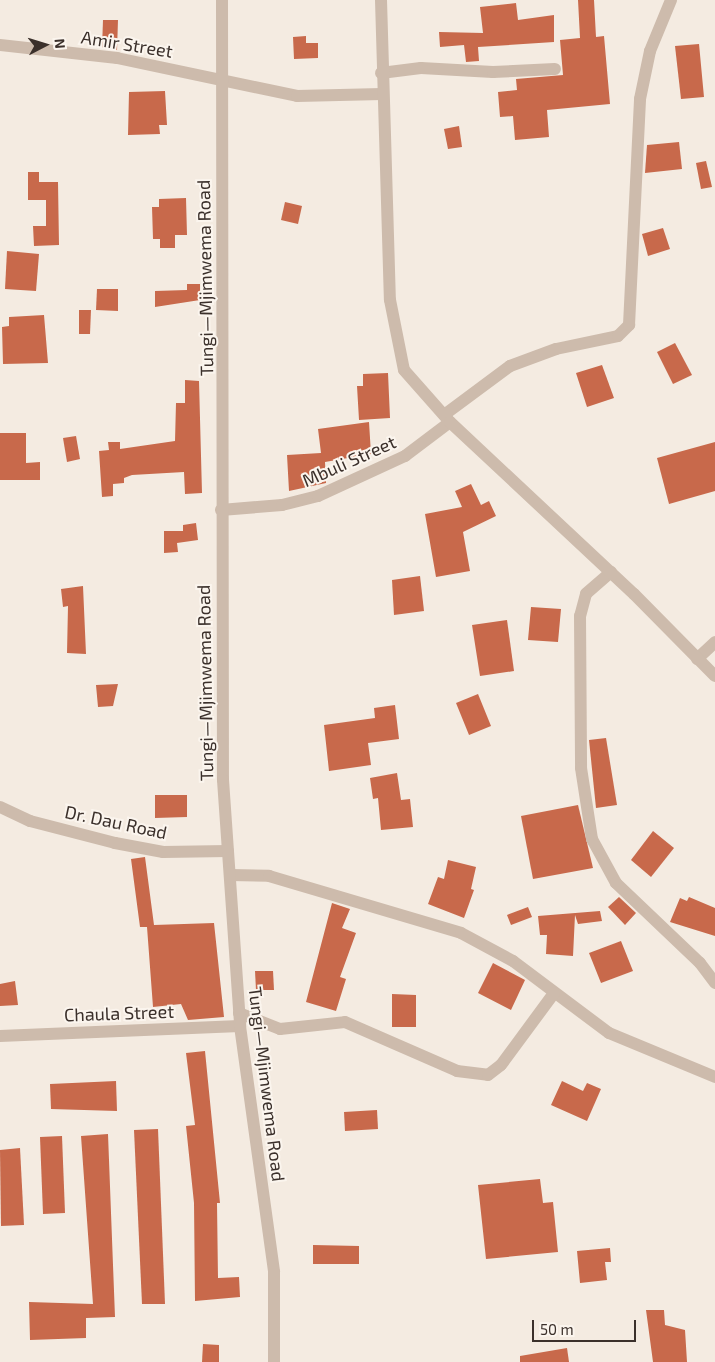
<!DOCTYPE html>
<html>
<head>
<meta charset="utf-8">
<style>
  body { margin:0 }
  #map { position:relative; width:715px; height:1362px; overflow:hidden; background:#f4ebe1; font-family:"Exo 2",sans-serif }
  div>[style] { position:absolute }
  .building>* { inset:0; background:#c8694b }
  .minor>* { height:12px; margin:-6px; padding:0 6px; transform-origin:6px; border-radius:6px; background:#cdbbac }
  .tertiary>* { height:12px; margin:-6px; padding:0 6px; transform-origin:6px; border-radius:6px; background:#cdbbac }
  span { translate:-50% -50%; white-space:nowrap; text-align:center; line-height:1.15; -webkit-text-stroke:4px #fbf5ee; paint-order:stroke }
  .street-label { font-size:18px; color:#3b302b }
  .north { position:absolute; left:20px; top:20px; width:50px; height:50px; -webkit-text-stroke:4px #fbf5ee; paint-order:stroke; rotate:85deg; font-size:14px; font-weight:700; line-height:20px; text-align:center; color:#3b302b }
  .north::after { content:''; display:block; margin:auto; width:18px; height:22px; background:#3b302b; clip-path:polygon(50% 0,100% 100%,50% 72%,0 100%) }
  .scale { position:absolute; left:532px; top:1320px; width:104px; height:22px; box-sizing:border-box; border:2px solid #3b302b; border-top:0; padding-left:6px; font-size:15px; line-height:18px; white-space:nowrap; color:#3b302b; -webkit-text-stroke:4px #fbf5ee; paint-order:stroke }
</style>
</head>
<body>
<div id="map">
  <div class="building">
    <div style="clip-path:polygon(578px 0,594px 0,596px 37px,604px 36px,610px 104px,547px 110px,549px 137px,515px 140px,513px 116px,500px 117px,498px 92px,517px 90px,516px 79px,563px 75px,560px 40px,580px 38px)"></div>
    <div style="clip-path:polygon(516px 3px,518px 20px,554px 15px,554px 42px,478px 47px,479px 61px,466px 62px,464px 45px,440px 47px,439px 32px,483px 33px,480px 7px)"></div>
    <div style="clip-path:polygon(103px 20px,118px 20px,117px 50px,102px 48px)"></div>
    <div style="clip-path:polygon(306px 36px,306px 43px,318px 43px,318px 58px,294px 59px,293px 37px)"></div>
    <div style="clip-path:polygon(699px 44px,704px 97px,681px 99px,675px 46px)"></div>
    <div style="clip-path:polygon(165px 91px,167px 125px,159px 125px,160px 134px,128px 135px,129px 92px)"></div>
    <div style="clip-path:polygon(459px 126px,462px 147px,448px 149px,444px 129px)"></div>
    <div style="clip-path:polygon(679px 142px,682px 169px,645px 173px,647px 145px)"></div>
    <div style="clip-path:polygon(706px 161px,712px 187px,701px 189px,696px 163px)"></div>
    <div style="clip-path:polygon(28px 172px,39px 172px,39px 182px,58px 182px,59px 245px,34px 246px,33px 226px,46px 226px,46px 200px,28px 200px)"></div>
    <div style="clip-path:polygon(186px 198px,187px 235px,175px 235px,175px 248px,160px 248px,160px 239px,153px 239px,152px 207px,159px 207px,159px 199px)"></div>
    <div style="clip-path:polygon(285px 202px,302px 206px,298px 224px,281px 220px)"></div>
    <div style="clip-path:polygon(663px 228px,670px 249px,648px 256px,642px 234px)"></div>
    <div style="clip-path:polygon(7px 251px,39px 254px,36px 291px,5px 289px)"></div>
    <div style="clip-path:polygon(187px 284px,200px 284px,200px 300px,155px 307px,155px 291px,187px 290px)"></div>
    <div style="clip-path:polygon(97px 289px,118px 289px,118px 311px,96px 310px)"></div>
    <div style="clip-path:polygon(79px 310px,91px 310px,90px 334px,79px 334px)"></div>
    <div style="clip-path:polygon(44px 315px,48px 363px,3px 364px,2px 327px,9px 326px,9px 317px)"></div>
    <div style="clip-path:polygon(675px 343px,692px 375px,673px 384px,657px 352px)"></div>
    <div style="clip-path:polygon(602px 365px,614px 398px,587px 407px,576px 373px)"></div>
    <div style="clip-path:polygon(388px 373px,390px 418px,359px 420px,357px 386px,363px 386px,363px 374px)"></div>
    <div style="clip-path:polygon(185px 380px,199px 381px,202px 493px,185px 494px,184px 472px,132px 475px,124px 478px,124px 483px,113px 484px,113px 496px,102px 497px,99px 451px,109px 450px,108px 442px,120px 442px,120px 449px,175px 441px,176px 403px,185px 403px)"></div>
    <div style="clip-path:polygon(369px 422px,371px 454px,325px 462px,326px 483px,289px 491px,287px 455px,321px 453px,318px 429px)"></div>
    <div style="clip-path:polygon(0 433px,26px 433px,26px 463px,40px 462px,40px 480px,0 480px)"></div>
    <div style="clip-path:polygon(76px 436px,80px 459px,67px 462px,63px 438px)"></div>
    <div style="clip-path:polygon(715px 442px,715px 491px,669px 504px,657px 458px)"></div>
    <div style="clip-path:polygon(471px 484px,481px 505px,489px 501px,496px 516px,463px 532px,470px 571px,436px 577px,425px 514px,462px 507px,455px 491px)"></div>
    <div style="clip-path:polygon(196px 523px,198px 540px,177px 543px,178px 552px,164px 553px,164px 531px,183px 531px,183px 525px)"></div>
    <div style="clip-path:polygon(420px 576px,424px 611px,394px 615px,392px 580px)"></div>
    <div style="clip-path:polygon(83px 586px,86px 654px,67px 653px,68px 606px,63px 607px,61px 589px)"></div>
    <div style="clip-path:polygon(531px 607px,561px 609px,558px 642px,528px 640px)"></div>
    <div style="clip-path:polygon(507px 620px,514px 671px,480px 676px,472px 625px)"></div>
    <div style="clip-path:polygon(118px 684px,113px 706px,98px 707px,96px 685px)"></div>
    <div style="clip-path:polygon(478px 694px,491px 726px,469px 735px,456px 703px)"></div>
    <div style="clip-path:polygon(395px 705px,399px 739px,368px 743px,371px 765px,329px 771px,324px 725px,375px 718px,374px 708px)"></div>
    <div style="clip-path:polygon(606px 738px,617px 805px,596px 808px,589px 740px)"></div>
    <div style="clip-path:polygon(397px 773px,401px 800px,410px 799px,413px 827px,381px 830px,378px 798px,373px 799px,370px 778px)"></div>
    <div style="clip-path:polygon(155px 795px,187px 795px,187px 817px,155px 818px)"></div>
    <div style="clip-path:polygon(578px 805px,593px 868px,533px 879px,521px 816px)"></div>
    <div style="clip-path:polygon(653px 831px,674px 848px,651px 877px,631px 860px)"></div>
    <div style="clip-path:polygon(145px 857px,154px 925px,214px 923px,224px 1017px,188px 1020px,181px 1004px,153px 1007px,147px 927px,140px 927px,131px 859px)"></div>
    <div style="clip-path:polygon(448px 860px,476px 867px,471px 889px,474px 890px,464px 918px,428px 904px,438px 877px,444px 879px)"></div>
    <div style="clip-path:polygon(619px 897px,636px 913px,625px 925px,608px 907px)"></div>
    <div style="clip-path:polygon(689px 897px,715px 908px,715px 936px,670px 922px,680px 898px,687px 901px)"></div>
    <div style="clip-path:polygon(332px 903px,350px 909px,342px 928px,356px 933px,340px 977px,346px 979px,336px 1011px,306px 1002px)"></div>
    <div style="clip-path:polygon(528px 907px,532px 917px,511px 925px,507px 915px)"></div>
    <div style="clip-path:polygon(600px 911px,602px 921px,578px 924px,575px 915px,573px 956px,546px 954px,547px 935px,540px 935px,538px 916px)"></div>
    <div style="clip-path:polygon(621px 941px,633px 971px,601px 983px,589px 953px)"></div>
    <div style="clip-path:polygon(493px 963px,525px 980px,511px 1010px,478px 993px)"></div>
    <div style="clip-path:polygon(255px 971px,273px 971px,274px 990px,256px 990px)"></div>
    <div style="clip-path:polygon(15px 981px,18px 1005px,0 1006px,0 984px)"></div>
    <div style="clip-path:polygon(392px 994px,416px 995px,416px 1027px,392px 1027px)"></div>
    <div style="clip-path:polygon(205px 1051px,220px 1203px,217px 1203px,218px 1278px,239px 1277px,240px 1297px,195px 1301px,194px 1203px,186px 1126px,195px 1125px,186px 1053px)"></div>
    <div style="clip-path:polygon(116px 1081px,117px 1111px,51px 1109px,50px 1084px)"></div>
    <div style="clip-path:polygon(562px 1081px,583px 1091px,587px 1083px,601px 1089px,587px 1121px,551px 1105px)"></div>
    <div style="clip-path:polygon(377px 1110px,378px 1129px,345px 1131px,344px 1112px)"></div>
    <div style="clip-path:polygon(158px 1129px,165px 1304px,142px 1304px,134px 1130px)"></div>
    <div style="clip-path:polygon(108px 1134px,115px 1317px,86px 1318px,86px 1338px,30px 1340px,29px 1302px,93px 1304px,81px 1136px)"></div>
    <div style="clip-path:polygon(62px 1136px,65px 1213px,43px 1214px,40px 1137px)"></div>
    <div style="clip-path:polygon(20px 1148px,24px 1225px,1px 1226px,0 1150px)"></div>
    <div style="clip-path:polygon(540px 1179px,543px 1203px,553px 1202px,558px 1252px,486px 1259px,478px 1185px)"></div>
    <div style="clip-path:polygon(313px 1245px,359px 1246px,359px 1264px,313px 1264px)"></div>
    <div style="clip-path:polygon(610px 1248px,611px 1262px,605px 1262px,607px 1280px,580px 1283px,577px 1251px)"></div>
    <div style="clip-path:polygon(646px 1310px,664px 1310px,665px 1325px,685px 1330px,687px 1362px,653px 1362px)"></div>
    <div style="clip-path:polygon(203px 1344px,219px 1345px,219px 1362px,202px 1362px)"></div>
    <div style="clip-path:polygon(567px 1348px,569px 1362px,520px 1362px,520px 1356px)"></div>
  </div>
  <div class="minor">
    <div style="left:0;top:45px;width:118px;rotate:6.3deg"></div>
    <div style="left:117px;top:58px;width:184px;rotate:11.9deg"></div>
    <div style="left:297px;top:96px;width:85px;rotate:-1.3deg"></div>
    <div style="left:381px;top:73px;width:40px;rotate:-7.1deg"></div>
    <div style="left:421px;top:68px;width:72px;rotate:3.2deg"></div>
    <div style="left:493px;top:72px;width:62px;rotate:-2.8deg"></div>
    <div style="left:444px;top:415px;width:82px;rotate:-36.6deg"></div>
    <div style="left:510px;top:366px;width:49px;rotate:-20.3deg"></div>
    <div style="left:556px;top:349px;width:63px;rotate:-11.8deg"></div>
    <div style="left:618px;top:336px;width:16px;rotate:-45deg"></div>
    <div style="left:629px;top:325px;width:226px;rotate:-87.2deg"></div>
    <div style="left:640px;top:99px;width:49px;rotate:-78.2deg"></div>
    <div style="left:650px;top:51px;width:55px;rotate:-67.6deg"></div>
    <div style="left:221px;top:510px;width:61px;rotate:-4.7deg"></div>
    <div style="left:282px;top:505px;width:37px;rotate:-14deg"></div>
    <div style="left:318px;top:496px;width:96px;rotate:-24.7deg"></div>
    <div style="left:405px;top:456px;width:56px;rotate:-37.1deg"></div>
    <div style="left:611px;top:572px;width:33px;rotate:139deg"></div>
    <div style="left:586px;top:594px;width:23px;rotate:105deg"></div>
    <div style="left:580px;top:616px;width:152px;rotate:89.6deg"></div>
    <div style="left:581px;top:768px;width:72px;rotate:81.2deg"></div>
    <div style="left:592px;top:839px;width:50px;rotate:61.4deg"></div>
    <div style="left:616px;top:883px;width:116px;rotate:43.6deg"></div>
    <div style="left:700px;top:963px;width:25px;rotate:53deg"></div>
    <div style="left:697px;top:659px;width:25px;rotate:-43deg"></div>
    <div style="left:0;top:807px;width:33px;rotate:25deg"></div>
    <div style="left:30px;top:821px;width:88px;rotate:14.5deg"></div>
    <div style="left:115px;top:843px;width:49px;rotate:10.6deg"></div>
    <div style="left:163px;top:852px;width:65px;rotate:-0.9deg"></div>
    <div style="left:230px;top:875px;width:39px;rotate:1deg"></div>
    <div style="left:269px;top:876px;width:200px;rotate:16.5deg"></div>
    <div style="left:461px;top:933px;width:59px;rotate:28.3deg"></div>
    <div style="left:513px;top:961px;width:120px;rotate:36.9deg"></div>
    <div style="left:609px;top:1033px;width:115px;rotate:22.5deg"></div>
    <div style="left:239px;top:1013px;width:44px;rotate:21.3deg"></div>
    <div style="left:280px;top:1029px;width:65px;rotate:-6.1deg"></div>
    <div style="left:345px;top:1022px;width:122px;rotate:23.6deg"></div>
    <div style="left:457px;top:1071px;width:31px;rotate:7deg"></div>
    <div style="left:488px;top:1075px;width:16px;rotate:-38deg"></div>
    <div style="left:501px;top:1065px;width:89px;rotate:-53.6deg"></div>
    <div style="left:0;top:1036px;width:240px;rotate:-2.4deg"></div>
  </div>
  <div class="tertiary">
    <div style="left:222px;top:0;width:780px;rotate:89.93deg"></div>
    <div style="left:223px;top:780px;width:247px;rotate:86deg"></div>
    <div style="left:240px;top:1026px;width:248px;rotate:82.1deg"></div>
    <div style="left:274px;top:1272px;width:90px;rotate:90deg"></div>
    <div style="left:381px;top:0;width:300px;rotate:88.3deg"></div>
    <div style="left:390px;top:300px;width:71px;rotate:78.7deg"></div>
    <div style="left:404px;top:370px;width:69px;rotate:48.5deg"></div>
    <div style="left:450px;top:422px;width:252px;rotate:43.1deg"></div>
    <div style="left:634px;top:594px;width:115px;rotate:45.4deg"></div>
  </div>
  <div class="street-label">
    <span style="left:127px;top:44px;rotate:9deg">Amir Street</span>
    <span style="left:205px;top:278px;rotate:-91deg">Tungi—Mjimwema Road</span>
    <span style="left:349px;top:461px;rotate:-24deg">Mbuli Street</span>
    <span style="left:205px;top:683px;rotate:-91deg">Tungi—Mjimwema Road</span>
    <span style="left:116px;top:822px;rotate:12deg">Dr. Dau Road</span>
    <span style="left:119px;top:1013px;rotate:-2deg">Chaula Street</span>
    <span style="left:267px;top:1084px;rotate:83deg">Tungi—Mjimwema Road</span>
  </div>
  <div class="north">N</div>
  <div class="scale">50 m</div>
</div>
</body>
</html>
